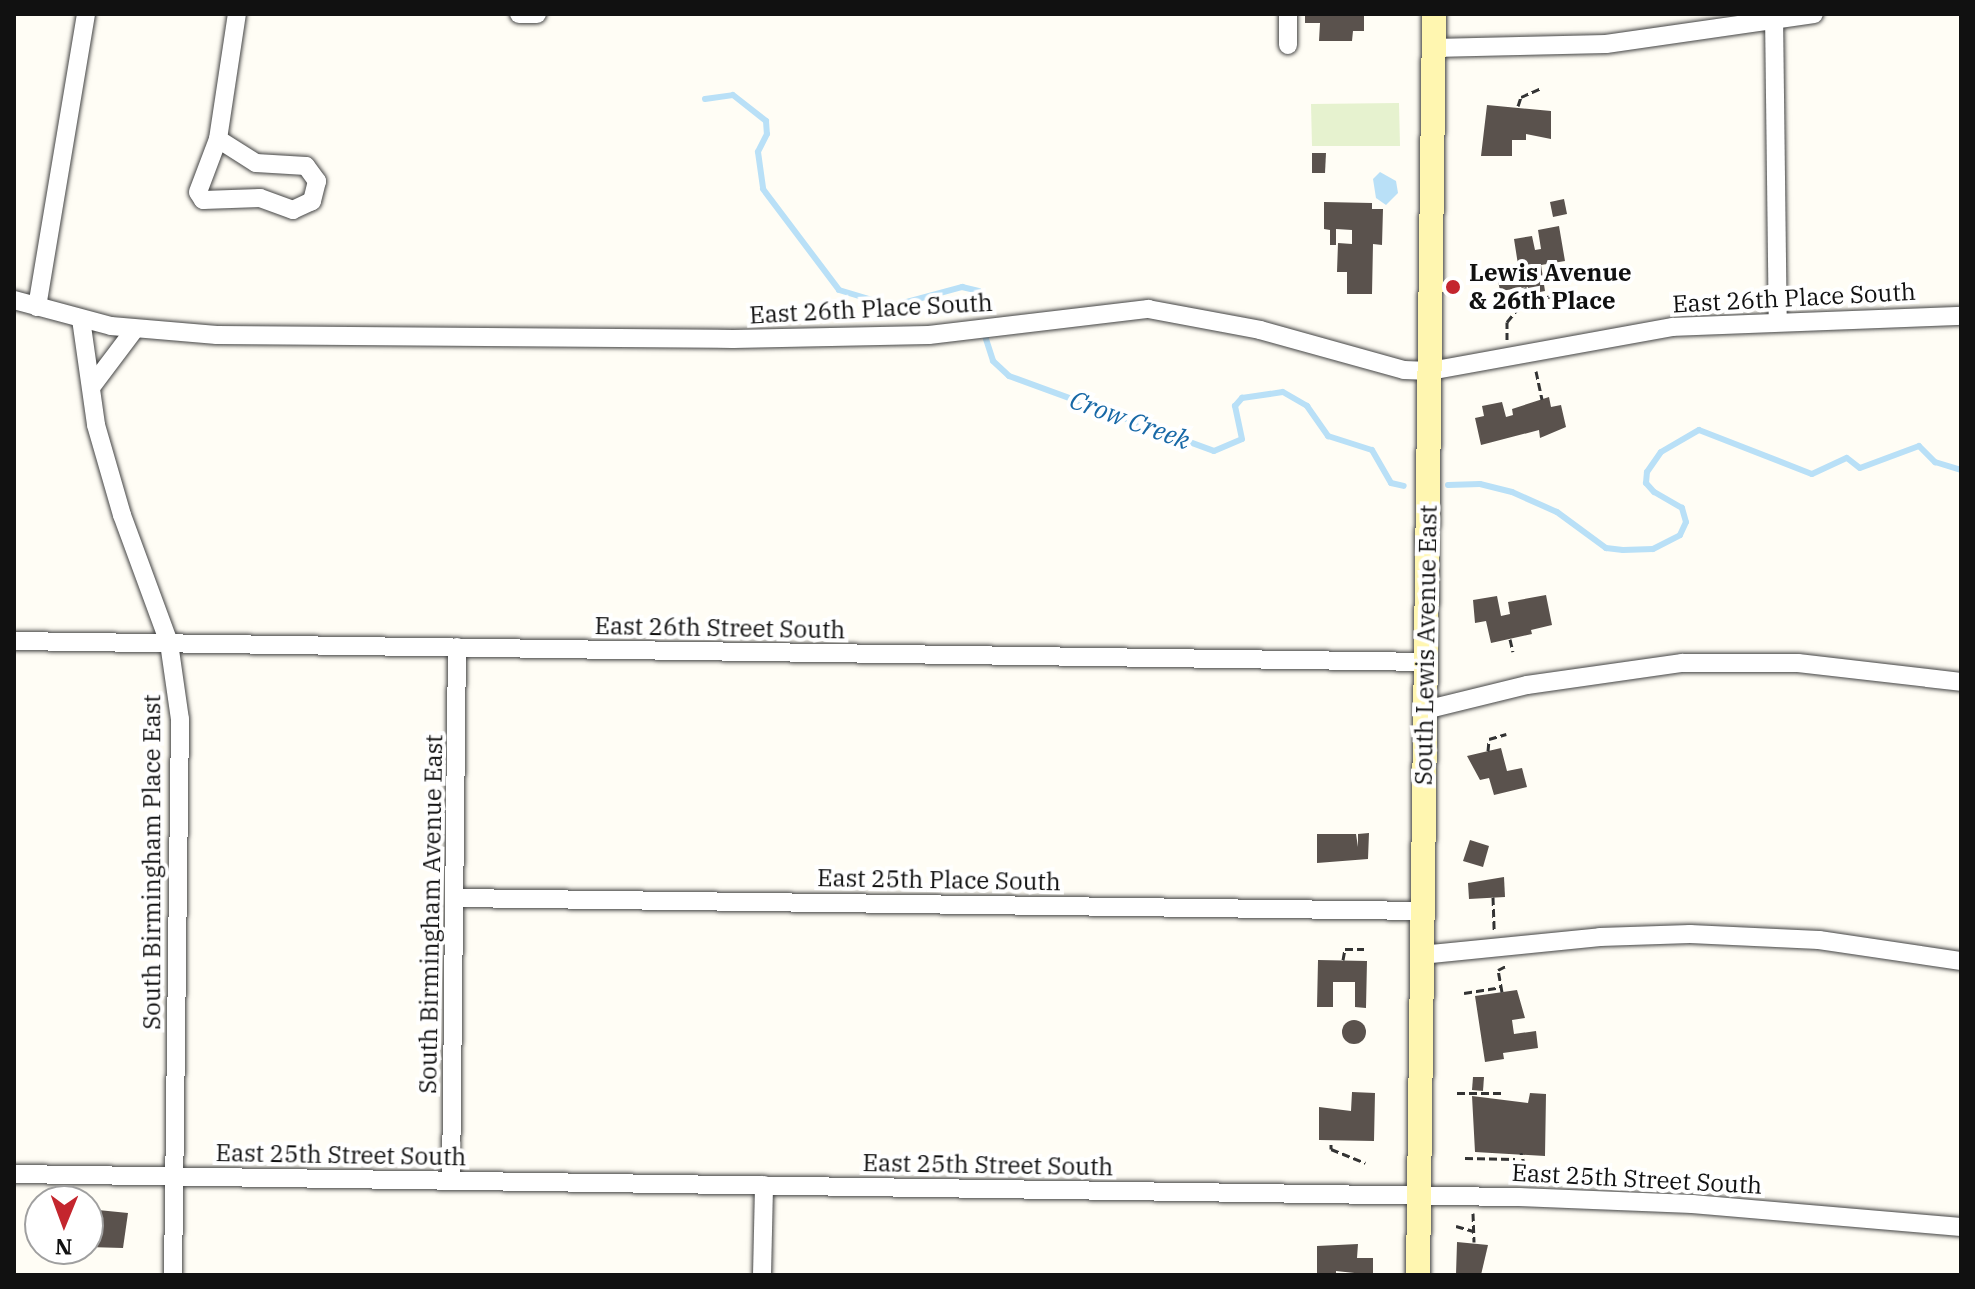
<!DOCTYPE html>
<html>
<head>
<meta charset="utf-8">
<style>
  body { margin:0 }
  #map { position:relative; width:1975px; height:1289px; overflow:hidden; background:#fffdf5; font-family:"IBM Plex Serif",serif }
  div>[style] { position:absolute }
  .pitch>* { inset:0; background:#e6f2cf }
  .water>* { inset:0; background:#b9e0f7 }
  .stream>* { height:6px; margin:-3px; padding:0 3px; transform-origin:3px; border-radius:3px; background:#b9e0f7 }
  .building>* { inset:0; background:#5a524d }
  .round { border-radius:50% }
  .path>* { height:3px; margin-top:-1.5px; transform-origin:0; background:repeating-linear-gradient(90deg,#333 0 8px,transparent 0 12px) }
  .roads { filter:drop-shadow(0 0 2px #444) drop-shadow(0 0 2px #444) }
  .street>* { height:18px; margin:-9px; padding:0 9px; transform-origin:9px; border-radius:9px; background:#fff }
  .secondary>* { height:24px; margin:-12px; padding:0 12px; transform-origin:12px; border-radius:12px; background:#fff6b0 }
  .dots>* { width:22px; height:22px; translate:-50% -50%; box-sizing:border-box; border:4px solid #fff; border-radius:50% }
  span { translate:-50% -50%; white-space:nowrap; text-align:center; line-height:1.15; -webkit-text-stroke:8px #fff; paint-order:stroke }
  .poi-label { font-size:24px; color:#111; font-weight:700 }
  .left { translate:0 -50%; text-align:left }
  .street-label { font-size:24px; color:#111 }
  .water-label { font-size:26px; color:#1768a6; font-style:italic }
  .frame { position:absolute; inset:0; border:16px solid #111; pointer-events:none }
  .north { position:absolute; left:24px; top:1185px; width:80px; height:80px; box-sizing:border-box; background:#fff; border:2px solid #a0a0a0; border-radius:50%; rotate:181deg; font-size:22px; font-weight:700; line-height:32px; text-align:center; color:#111 }
  .north::after { content:''; display:block; margin:auto; width:28px; height:36px; background:#c4262e; clip-path:polygon(50% 0,100% 100%,50% 72%,0 100%) }
</style>
</head>
<body>
<div id="map">
  <div class="pitch">
    <div style="clip-path:polygon(1399px 103px,1400px 146px,1312px 146px,1311px 104px)"></div>
  </div>
  <div class="water">
    <div style="clip-path:polygon(1380px 172px,1396px 181px,1398px 193px,1386px 205px,1376px 198px,1373px 179px)"></div>
  </div>
  <div class="stream">
    <div style="left:705px;top:99px;width:28px;rotate:-8deg"></div>
    <div style="left:733px;top:95px;width:42px;rotate:38.2deg"></div>
    <div style="left:766px;top:121px;width:13px;rotate:86deg"></div>
    <div style="left:767px;top:134px;width:20px;rotate:117deg"></div>
    <div style="left:758px;top:152px;width:37px;rotate:82deg"></div>
    <div style="left:763px;top:189px;width:126px;rotate:53deg"></div>
    <div style="left:839px;top:290px;width:55px;rotate:16.8deg"></div>
    <div style="left:892px;top:306px;width:73px;rotate:-15.2deg"></div>
    <div style="left:962px;top:287px;width:17px;rotate:13deg"></div>
    <div style="left:979px;top:291px;width:19px;rotate:69deg"></div>
    <div style="left:985px;top:336px;width:26px;rotate:72deg"></div>
    <div style="left:993px;top:361px;width:22px;rotate:43deg"></div>
    <div style="left:1009px;top:376px;width:218px;rotate:20.1deg"></div>
    <div style="left:1214px;top:451px;width:30px;rotate:-23deg"></div>
    <div style="left:1242px;top:439px;width:34px;rotate:-102deg"></div>
    <div style="left:1235px;top:406px;width:11px;rotate:-49deg"></div>
    <div style="left:1242px;top:398px;width:41px;rotate:-8.3deg"></div>
    <div style="left:1283px;top:392px;width:28px;rotate:30deg"></div>
    <div style="left:1307px;top:406px;width:37px;rotate:55deg"></div>
    <div style="left:1328px;top:436px;width:46px;rotate:17.7deg"></div>
    <div style="left:1372px;top:450px;width:38px;rotate:60deg"></div>
    <div style="left:1391px;top:483px;width:13px;rotate:13deg"></div>
    <div style="left:1448px;top:485px;width:32px;rotate:-2deg"></div>
    <div style="left:1480px;top:484px;width:33px;rotate:14deg"></div>
    <div style="left:1512px;top:492px;width:49px;rotate:24deg"></div>
    <div style="left:1557px;top:512px;width:61px;rotate:36.3deg"></div>
    <div style="left:1606px;top:548px;width:17px;rotate:7deg"></div>
    <div style="left:1623px;top:550px;width:30px;rotate:-2deg"></div>
    <div style="left:1653px;top:549px;width:30px;rotate:-27deg"></div>
    <div style="left:1680px;top:535px;width:14px;rotate:-65deg"></div>
    <div style="left:1686px;top:522px;width:15px;rotate:-106deg"></div>
    <div style="left:1682px;top:508px;width:32px;rotate:-150deg"></div>
    <div style="left:1654px;top:492px;width:12px;rotate:-132deg"></div>
    <div style="left:1646px;top:483px;width:11px;rotate:-85deg"></div>
    <div style="left:1647px;top:472px;width:24px;rotate:-55deg"></div>
    <div style="left:1661px;top:452px;width:44px;rotate:-30.1deg"></div>
    <div style="left:1699px;top:430px;width:121px;rotate:21.3deg"></div>
    <div style="left:1812px;top:474px;width:38px;rotate:-25deg"></div>
    <div style="left:1847px;top:458px;width:16px;rotate:38deg"></div>
    <div style="left:1860px;top:468px;width:63px;rotate:-20.4deg"></div>
    <div style="left:1919px;top:446px;width:23px;rotate:45deg"></div>
    <div style="left:1935px;top:462px;width:27px;rotate:17deg"></div>
  </div>
  <div class="building">
    <div style="clip-path:polygon(1305px 14px,1364px 16px,1364px 31px,1353px 31px,1352px 41px,1319px 41px,1320px 23px,1305px 23px)"></div>
    <div style="clip-path:polygon(1487px 105px,1551px 111px,1551px 139px,1526px 134px,1526px 140px,1512px 140px,1512px 156px,1481px 156px)"></div>
    <div style="clip-path:polygon(1312px 153px,1326px 153px,1325px 173px,1312px 173px)"></div>
    <div style="clip-path:polygon(1564px 199px,1567px 214px,1553px 217px,1550px 202px)"></div>
    <div style="clip-path:polygon(1324px 202px,1372px 203px,1372px 209px,1383px 209px,1382px 245px,1373px 244px,1372px 294px,1347px 294px,1347px 272px,1337px 272px,1338px 243px,1352px 244px,1352px 230px,1336px 229px,1336px 245px,1330px 245px,1330px 230px,1324px 229px)"></div>
    <div style="clip-path:polygon(1559px 226px,1565px 261px,1541px 265px,1545px 291px,1529px 294px,1528px 287px,1500px 291px,1497px 275px,1519px 271px,1514px 239px,1532px 236px,1535px 250px,1541px 249px,1538px 230px)"></div>
    <div style="clip-path:polygon(1549px 397px,1551px 407px,1561px 405px,1566px 427px,1540px 438px,1539px 430px,1481px 445px,1475px 418px,1484px 416px,1482px 406px,1502px 402px,1506px 417px,1513px 415px,1512px 409px)"></div>
    <div style="clip-path:polygon(1546px 595px,1552px 625px,1531px 630px,1532px 634px,1491px 643px,1486px 621px,1475px 623px,1473px 600px,1497px 596px,1501px 616px,1510px 614px,1508px 602px)"></div>
    <div style="clip-path:polygon(1501px 748px,1507px 771px,1522px 768px,1527px 787px,1494px 795px,1489px 778px,1480px 780px,1467px 756px)"></div>
    <div style="clip-path:polygon(1369px 833px,1368px 859px,1317px 863px,1317px 834px,1356px 834px,1358px 847px,1358px 834px)"></div>
    <div style="clip-path:polygon(1470px 840px,1489px 846px,1483px 867px,1463px 861px)"></div>
    <div style="clip-path:polygon(1504px 877px,1505px 897px,1469px 899px,1468px 883px)"></div>
    <div style="clip-path:polygon(1318px 960px,1367px 961px,1366px 1008px,1355px 1007px,1355px 982px,1333px 982px,1333px 1007px,1317px 1007px)"></div>
    <div style="clip-path:polygon(1517px 990px,1525px 1018px,1512px 1020px,1514px 1034px,1536px 1031px,1538px 1048px,1503px 1053px,1504px 1059px,1485px 1062px,1475px 996px)"></div>
    <div class="round" style="left:1342px;top:1020px;width:24px;height:24px"></div>
    <div style="clip-path:polygon(1473px 1077px,1484px 1077px,1483px 1091px,1472px 1090px)"></div>
    <div style="clip-path:polygon(1352px 1092px,1375px 1093px,1374px 1141px,1319px 1140px,1319px 1107px,1351px 1111px)"></div>
    <div style="clip-path:polygon(1530px 1093px,1546px 1094px,1545px 1156px,1475px 1152px,1472px 1096px,1528px 1103px)"></div>
    <div style="clip-path:polygon(88px 1209px,128px 1213px,123px 1248px,88px 1247px)"></div>
    <div style="clip-path:polygon(1457px 1242px,1488px 1245px,1481px 1275px,1456px 1275px)"></div>
    <div style="clip-path:polygon(1358px 1244px,1357px 1258px,1373px 1258px,1373px 1275px,1336px 1271px,1336px 1275px,1317px 1275px,1317px 1246px)"></div>
  </div>
  <div class="path">
    <div style="left:1518px;top:106px;width:9px;rotate:-72deg"></div>
    <div style="left:1521px;top:97px;width:22px;rotate:-24deg"></div>
    <div style="left:1525px;top:287px;width:13px;rotate:81deg"></div>
    <div style="left:1507px;top:340px;width:18px;rotate:-90deg"></div>
    <div style="left:1507px;top:322px;width:27px;rotate:-51deg"></div>
    <div style="left:1524px;top:301px;width:36px;rotate:-10deg"></div>
    <div style="left:1536px;top:371px;width:29px;rotate:78deg"></div>
    <div style="left:1510px;top:639px;width:13px;rotate:77deg"></div>
    <div style="left:1488px;top:751px;width:12px;rotate:-85deg"></div>
    <div style="left:1489px;top:739px;width:18px;rotate:-16deg"></div>
    <div style="left:1493px;top:897px;width:34px;rotate:88deg"></div>
    <div style="left:1343px;top:960px;width:11px;rotate:-80deg"></div>
    <div style="left:1345px;top:949px;width:19px"></div>
    <div style="left:1502px;top:992px;width:22px;rotate:-100deg"></div>
    <div style="left:1498px;top:970px;width:11px;rotate:-27deg"></div>
    <div style="left:1464px;top:993px;width:37px;rotate:-9deg"></div>
    <div style="left:1457px;top:1093px;width:44px"></div>
    <div style="left:1331px;top:1144px;width:5px;rotate:90deg"></div>
    <div style="left:1331px;top:1149px;width:37px;rotate:22deg"></div>
    <div style="left:1465px;top:1158px;width:50px;rotate:1.1deg"></div>
    <div style="left:1519px;top:1181px;width:15px;rotate:-86deg"></div>
    <div style="left:1520px;top:1166px;width:5px"></div>
    <div style="left:1525px;top:1166px;width:14px;rotate:-107deg"></div>
    <div style="left:1473px;top:1213px;width:29px;rotate:88deg"></div>
    <div style="left:1456px;top:1226px;width:18px;rotate:16deg"></div>
  </div>
  <div class="roads">
    <div class="street">
      <div style="left:519px;top:14px;width:18px"></div>
      <div style="left:1774px;top:14px;width:306px;rotate:89.3deg"></div>
      <div style="left:1288px;top:45px;width:31px;rotate:-90deg"></div>
      <div style="left:1433px;top:48px;width:173px;rotate:-1.3deg"></div>
      <div style="left:1606px;top:44px;width:210px;rotate:-8.2deg"></div>
      <div style="left:218px;top:139px;width:45px;rotate:32.3deg"></div>
      <div style="left:256px;top:163px;width:50px;rotate:3.4deg"></div>
      <div style="left:306px;top:166px;width:19px;rotate:54deg"></div>
      <div style="left:317px;top:181px;width:21px;rotate:104deg"></div>
      <div style="left:312px;top:201px;width:21px;rotate:155deg"></div>
      <div style="left:293px;top:210px;width:35px;rotate:-160deg"></div>
      <div style="left:260px;top:198px;width:57px;rotate:178deg"></div>
      <div style="left:203px;top:200px;width:9px;rotate:-122deg"></div>
      <div style="left:198px;top:192px;width:57px;rotate:-69.3deg"></div>
      <div style="left:218px;top:139px;width:126px;rotate:-81.4deg"></div>
      <div style="left:14px;top:300px;width:100px;rotate:15deg"></div>
      <div style="left:111px;top:326px;width:106px;rotate:4.9deg"></div>
      <div style="left:217px;top:335px;width:516px;rotate:0.44deg"></div>
      <div style="left:733px;top:339px;width:196px;rotate:-1.2deg"></div>
      <div style="left:929px;top:335px;width:221px;rotate:-6.8deg"></div>
      <div style="left:1148px;top:309px;width:114px;rotate:10.6deg"></div>
      <div style="left:1260px;top:330px;width:149px;rotate:15.5deg"></div>
      <div style="left:1404px;top:370px;width:26px;rotate:2deg"></div>
      <div style="left:1430px;top:371px;width:247px;rotate:-10.3deg"></div>
      <div style="left:1673px;top:327px;width:288px;rotate:-2.2deg"></div>
      <div style="left:37px;top:307px;width:297px;rotate:-80.5deg"></div>
      <div style="left:81px;top:319px;width:107px;rotate:81.9deg"></div>
      <div style="left:96px;top:425px;width:94px;rotate:73.9deg"></div>
      <div style="left:122px;top:515px;width:136px;rotate:69.8deg"></div>
      <div style="left:169px;top:643px;width:77px;rotate:81.8deg"></div>
      <div style="left:180px;top:719px;width:556px;rotate:90.72deg"></div>
      <div style="left:92px;top:386px;width:71px;rotate:-53deg"></div>
      <div style="left:14px;top:641px;width:1412px;rotate:0.85deg"></div>
      <div style="left:1425px;top:710px;width:105px;rotate:-13.8deg"></div>
      <div style="left:1527px;top:685px;width:157px;rotate:-8.1deg"></div>
      <div style="left:1682px;top:663px;width:116px"></div>
      <div style="left:1798px;top:663px;width:164px;rotate:6.6deg"></div>
      <div style="left:456px;top:898px;width:966px;rotate:0.77deg"></div>
      <div style="left:1421px;top:955px;width:180px;rotate:-5.7deg"></div>
      <div style="left:1600px;top:937px;width:90px;rotate:-1.9deg"></div>
      <div style="left:1690px;top:934px;width:129px;rotate:2.7deg"></div>
      <div style="left:1819px;top:940px;width:144px;rotate:8.4deg"></div>
      <div style="left:14px;top:1174px;width:1505px;rotate:0.88deg"></div>
      <div style="left:1519px;top:1197px;width:173px;rotate:2.3deg"></div>
      <div style="left:1692px;top:1204px;width:270px;rotate:4.9deg"></div>
      <div style="left:451px;top:1181px;width:534px;rotate:-89.36deg"></div>
      <div style="left:762px;top:1275px;width:90px;rotate:-88.7deg"></div>
    </div>
    <div class="secondary">
      <div style="left:1418px;top:1275px;width:1261px;rotate:-89.27deg"></div>
    </div>
  </div>
  <div class="dots">
    <div style="left:1453px;top:287px;background:#c4262e"></div>
  </div>
  <div class="poi-label">
    <span class="left" style="left:1469px;top:287px">Lewis Avenue<br>&amp; 26th Place</span>
  </div>
  <div class="street-label">
    <span style="left:1794px;top:298px;rotate:-3deg">East 26th Place South</span>
    <span style="left:871px;top:309px;rotate:-3deg">East 26th Place South</span>
    <span style="left:720px;top:628px;rotate:1deg">East 26th Street South</span>
    <span style="left:1426px;top:645px;rotate:-89deg">South Lewis Avenue East</span>
    <span style="left:152px;top:862px;rotate:-90deg">South Birmingham Place East</span>
    <span style="left:939px;top:880px;rotate:1deg">East 25th Place South</span>
    <span style="left:431px;top:914px;rotate:-89deg">South Birmingham Avenue East</span>
    <span style="left:341px;top:1155px;rotate:1deg">East 25th Street South</span>
    <span style="left:988px;top:1165px;rotate:1deg">East 25th Street South</span>
    <span style="left:1637px;top:1179px;rotate:3deg">East 25th Street South</span>
  </div>
  <div class="water-label">
    <span style="left:1130px;top:420px;rotate:20deg">Crow Creek</span>
  </div>
  <div class="frame"></div>
  <div class="north">N</div>
</div>
</body>
</html>
